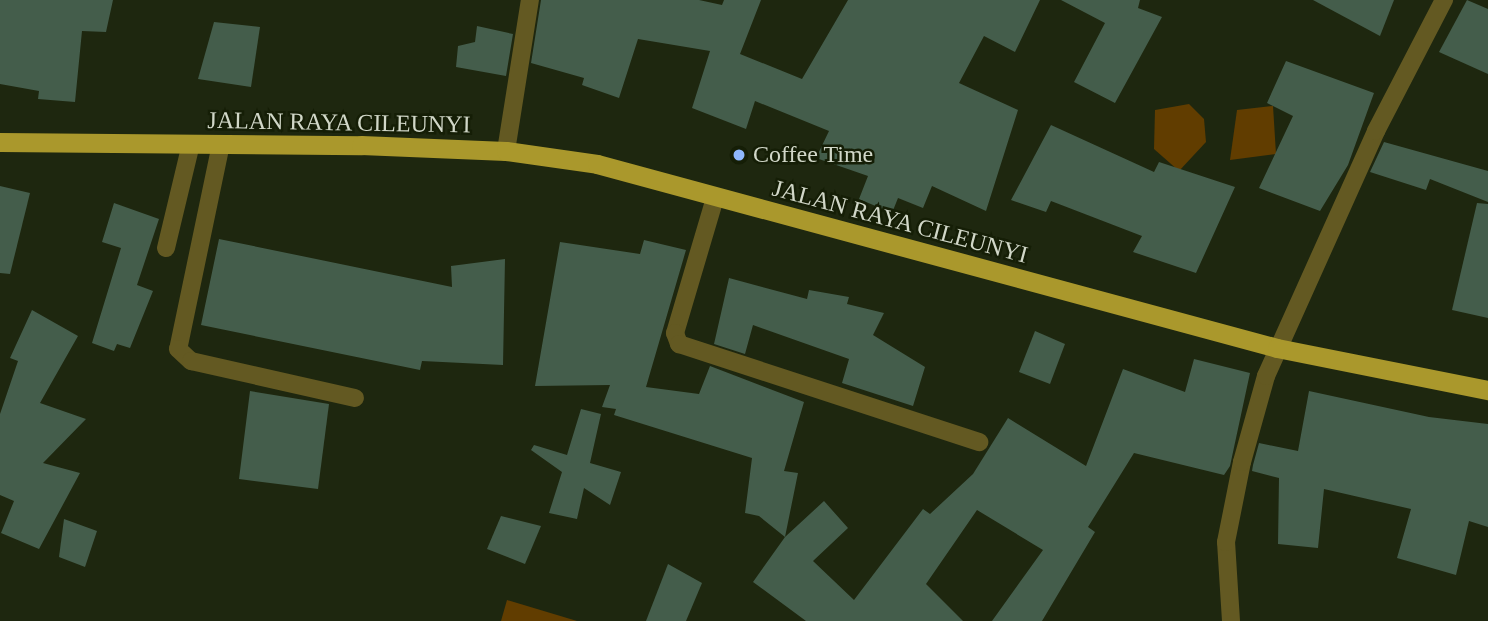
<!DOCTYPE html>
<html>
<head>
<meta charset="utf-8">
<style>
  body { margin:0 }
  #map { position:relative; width:1488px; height:621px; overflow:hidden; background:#1e270f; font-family:"Times New Roman",serif }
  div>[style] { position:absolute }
  .green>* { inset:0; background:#613d00 }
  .building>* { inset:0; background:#445d4b }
  .service>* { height:18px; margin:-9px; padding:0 9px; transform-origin:9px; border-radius:9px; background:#635922 }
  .minor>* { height:18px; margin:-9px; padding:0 9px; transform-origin:9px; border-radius:9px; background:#635922 }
  .trunk>* { height:19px; margin:-9.5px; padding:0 9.5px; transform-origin:9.5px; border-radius:9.5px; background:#aa982c }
  .dots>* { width:19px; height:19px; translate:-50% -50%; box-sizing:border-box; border:4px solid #151e06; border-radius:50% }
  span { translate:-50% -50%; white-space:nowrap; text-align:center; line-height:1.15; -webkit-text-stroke:5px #151e06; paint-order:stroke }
  .street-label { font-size:24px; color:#d1d7c8 }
  .poi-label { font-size:24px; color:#d1d7c8 }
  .left { translate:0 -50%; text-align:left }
</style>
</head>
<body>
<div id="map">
  <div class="green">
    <div style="clip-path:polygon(1189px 104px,1204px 119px,1206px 142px,1179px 171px,1154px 149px,1155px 110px)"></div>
    <div style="clip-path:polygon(1273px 106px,1276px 154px,1230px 160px,1237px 110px)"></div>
    <div style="clip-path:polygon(507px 600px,577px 621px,501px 621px)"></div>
  </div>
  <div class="building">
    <div style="clip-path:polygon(0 0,113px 0,106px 32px,82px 31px,75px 102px,38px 99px,39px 91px,0 84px)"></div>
    <div style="clip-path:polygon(541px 0,699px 0,722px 5px,724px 0,761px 0,740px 54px,802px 79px,848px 0,1040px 0,1015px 52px,984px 36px,959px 83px,1018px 110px,986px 211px,932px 186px,923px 208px,898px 198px,892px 213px,859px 199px,868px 176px,816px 158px,829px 131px,755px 101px,746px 129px,692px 108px,710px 51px,638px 39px,619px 98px,582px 85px,584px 78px,531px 63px)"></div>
    <div style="clip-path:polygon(1061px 0,1140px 0,1138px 8px,1162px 17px,1115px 103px,1074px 82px,1105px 23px)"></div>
    <div style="clip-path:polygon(1313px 0,1394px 0,1380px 36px)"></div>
    <div style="clip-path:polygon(1467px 0,1488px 9px,1488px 74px,1439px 52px)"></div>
    <div style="clip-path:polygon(214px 22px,260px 27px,251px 87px,198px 79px)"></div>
    <div style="clip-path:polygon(477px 26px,513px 34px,506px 76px,456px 67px,458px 46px,475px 42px)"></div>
    <div style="clip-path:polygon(1286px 61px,1374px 93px,1348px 165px,1320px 211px,1259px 188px,1293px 116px,1267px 103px)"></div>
    <div style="clip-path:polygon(1051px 125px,1154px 172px,1159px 162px,1235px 187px,1196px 273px,1133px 252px,1142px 236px,1051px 201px,1046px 212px,1011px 200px)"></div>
    <div style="clip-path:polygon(1384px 142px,1488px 171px,1488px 202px,1430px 179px,1426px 190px,1370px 172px)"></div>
    <div style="clip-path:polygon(0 186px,30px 193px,10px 274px,0 273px)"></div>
    <div style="clip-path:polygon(114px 203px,159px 219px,137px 285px,153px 291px,130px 348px,117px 344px,114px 351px,92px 343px,121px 248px,102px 242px)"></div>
    <div style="clip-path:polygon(1477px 203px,1488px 204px,1488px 318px,1452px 310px)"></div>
    <div style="clip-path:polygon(219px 239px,452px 287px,451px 266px,505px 259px,503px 365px,422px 361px,420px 370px,201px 325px)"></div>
    <div style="clip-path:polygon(644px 240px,686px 250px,646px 387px,699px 394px,710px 366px,804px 402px,784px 471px,798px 473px,785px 537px,824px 501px,848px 528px,813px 561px,854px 600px,923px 509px,930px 514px,973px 474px,1008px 418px,1086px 466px,1123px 369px,1185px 392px,1194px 359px,1250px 373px,1230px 466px,1224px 475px,1134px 453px,1088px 527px,1095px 532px,1042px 621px,992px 621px,1043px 550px,977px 510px,926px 584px,963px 621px,806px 621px,753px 582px,785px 537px,759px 516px,745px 513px,752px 458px,614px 415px,616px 409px,602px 407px,610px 385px,535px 386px,560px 242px,640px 254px)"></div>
    <div style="clip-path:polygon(729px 278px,807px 299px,809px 290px,849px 297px,847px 304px,884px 313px,873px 335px,925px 367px,913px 406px,842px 383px,849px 359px,753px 325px,745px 354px,714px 344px)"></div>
    <div style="clip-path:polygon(32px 310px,78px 336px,40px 403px,86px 419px,43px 463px,80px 473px,39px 549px,1px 533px,14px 501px,0 495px,0 414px,18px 361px,10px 358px)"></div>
    <div style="clip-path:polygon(1035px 331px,1065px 344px,1050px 384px,1019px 372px)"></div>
    <div style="clip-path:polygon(250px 391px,329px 404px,318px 489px,239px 479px)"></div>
    <div style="clip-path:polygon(1309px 391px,1429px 417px,1488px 424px,1488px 527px,1469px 521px,1456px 575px,1397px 558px,1411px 509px,1324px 489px,1318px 548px,1278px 544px,1279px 478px,1252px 471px,1253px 465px,1259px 443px,1298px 451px)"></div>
    <div style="clip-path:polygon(581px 409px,601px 414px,590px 463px,621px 472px,610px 505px,584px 488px,577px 519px,549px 513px,562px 472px,531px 450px,534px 445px,567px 455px)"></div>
    <div style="clip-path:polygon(501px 516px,541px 526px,525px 564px,487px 549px)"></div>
    <div style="clip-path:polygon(64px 519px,97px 531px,85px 567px,59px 557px)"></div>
    <div style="clip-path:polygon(668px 564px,702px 583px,686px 621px,646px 621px)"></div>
  </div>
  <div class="service">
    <div style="left:221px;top:144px;width:209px;rotate:101.8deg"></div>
    <div style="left:178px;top:349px;width:18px;rotate:43deg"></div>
    <div style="left:191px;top:361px;width:168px;rotate:12.7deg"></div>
  </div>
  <div class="minor">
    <div style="left:506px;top:151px;width:153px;rotate:-81deg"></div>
    <div style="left:715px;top:198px;width:141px;rotate:106.5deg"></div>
    <div style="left:675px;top:333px;width:12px;rotate:70deg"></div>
    <div style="left:679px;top:344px;width:316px;rotate:18.1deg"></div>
    <div style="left:166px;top:248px;width:107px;rotate:-76.5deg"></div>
    <div style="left:1231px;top:621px;width:79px;rotate:-93.6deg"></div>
    <div style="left:1226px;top:542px;width:82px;rotate:-78.7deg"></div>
    <div style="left:1242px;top:462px;width:89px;rotate:-74.4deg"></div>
    <div style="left:1266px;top:376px;width:269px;rotate:-65.8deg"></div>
    <div style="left:1376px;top:131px;width:148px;rotate:-62.6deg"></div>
  </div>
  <div class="trunk">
    <div style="left:0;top:142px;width:361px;rotate:0.5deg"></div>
    <div style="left:361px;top:145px;width:145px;rotate:2.4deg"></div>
    <div style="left:506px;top:151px;width:92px;rotate:8.1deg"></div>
    <div style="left:597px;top:164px;width:704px;rotate:15.14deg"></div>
    <div style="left:1277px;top:348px;width:215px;rotate:11.3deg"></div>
  </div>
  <div class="dots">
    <div style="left:739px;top:155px;background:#8fb8fd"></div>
  </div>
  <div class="street-label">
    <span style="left:339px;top:123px;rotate:1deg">JALAN RAYA CILEUNYI</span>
    <span style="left:900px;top:222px;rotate:15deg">JALAN RAYA CILEUNYI</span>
  </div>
  <div class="poi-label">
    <span class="left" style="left:753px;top:155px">Coffee Time</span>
  </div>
</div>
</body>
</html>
